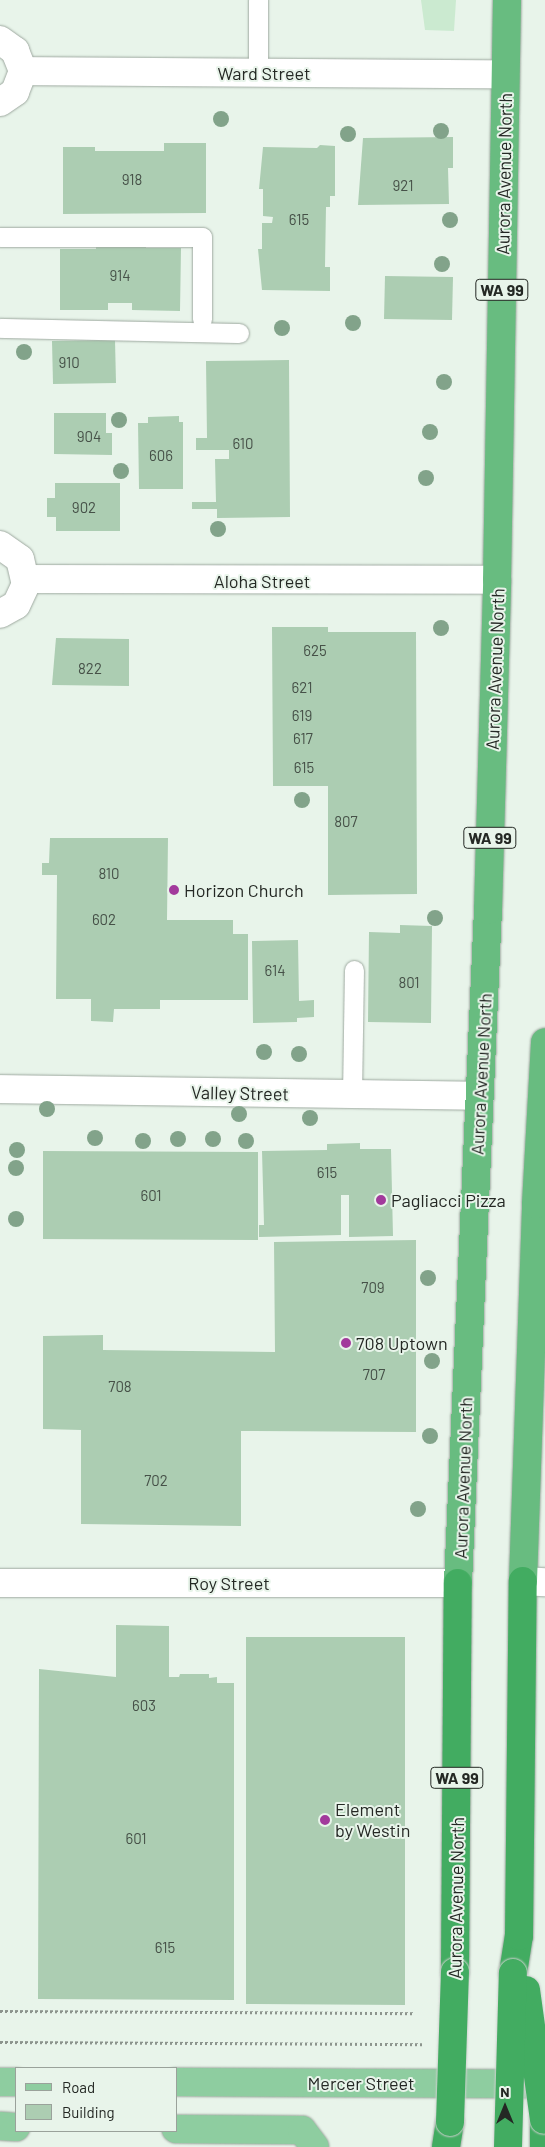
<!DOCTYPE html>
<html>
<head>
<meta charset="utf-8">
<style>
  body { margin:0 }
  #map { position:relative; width:545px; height:2147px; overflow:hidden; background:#e8f4ea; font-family:Barlow,sans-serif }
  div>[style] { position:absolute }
  .green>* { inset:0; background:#cbead0 }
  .building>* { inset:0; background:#accdb2 }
  .path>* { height:3px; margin-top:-1.5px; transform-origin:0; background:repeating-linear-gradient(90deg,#8c948d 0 2.5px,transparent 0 5px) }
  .roads { filter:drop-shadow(0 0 1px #9ea9a0) drop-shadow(0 0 1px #9ea9a0) }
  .service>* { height:19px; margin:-9.5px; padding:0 9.5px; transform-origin:9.5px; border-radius:9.5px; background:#fff }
  .minor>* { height:28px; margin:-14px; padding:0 14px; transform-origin:14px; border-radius:14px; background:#fff }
  .tertiary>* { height:28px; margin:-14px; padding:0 14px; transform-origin:14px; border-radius:14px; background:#fff }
  .primary>* { height:28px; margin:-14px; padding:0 14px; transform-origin:14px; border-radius:14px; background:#8ecda0 }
  .trunk>* { height:28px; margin:-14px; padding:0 14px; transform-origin:14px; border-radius:14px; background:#68bc80 }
  .motorway>* { height:28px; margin:-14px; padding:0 14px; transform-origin:14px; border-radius:14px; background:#42ac61 }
  .bridges { filter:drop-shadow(0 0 1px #cfd0cf) drop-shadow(0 0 1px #cfd0cf) }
  .motorway-bridge>* { height:28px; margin:-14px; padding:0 14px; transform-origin:14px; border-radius:14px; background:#42ac61 }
  .trees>* { width:16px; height:16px; margin:-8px; border-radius:50%; background:#82a38a }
  .dots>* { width:14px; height:14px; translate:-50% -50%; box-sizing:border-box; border:2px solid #e8f4ea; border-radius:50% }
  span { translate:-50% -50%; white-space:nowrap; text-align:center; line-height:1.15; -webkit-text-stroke:4px #e8f4ea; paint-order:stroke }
  .number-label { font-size:15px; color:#465148 }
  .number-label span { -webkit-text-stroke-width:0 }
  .shield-label span { padding:1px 4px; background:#e8f4ea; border:1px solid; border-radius:4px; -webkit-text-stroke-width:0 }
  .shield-label { font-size:16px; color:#242824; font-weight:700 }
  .street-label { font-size:18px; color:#242824 }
  .poi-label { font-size:18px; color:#242824 }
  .left { translate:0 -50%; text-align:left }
  .legend { position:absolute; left:15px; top:2067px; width:162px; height:65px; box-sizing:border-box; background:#e8f4ea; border:1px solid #9aa29b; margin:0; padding:6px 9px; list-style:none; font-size:15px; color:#242824 }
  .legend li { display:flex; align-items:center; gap:10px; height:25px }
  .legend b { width:25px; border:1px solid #9aa29b }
  .north { position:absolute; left:480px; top:2082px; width:50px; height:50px; -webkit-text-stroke:4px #e8f4ea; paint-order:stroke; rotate:0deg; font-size:14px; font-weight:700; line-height:20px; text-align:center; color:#242824 }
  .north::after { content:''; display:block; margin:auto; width:18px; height:22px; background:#242824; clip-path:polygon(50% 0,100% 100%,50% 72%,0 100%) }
</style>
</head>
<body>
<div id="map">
  <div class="green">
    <div style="clip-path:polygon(421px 0,456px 0,454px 31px,425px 30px)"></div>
  </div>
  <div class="building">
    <div style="clip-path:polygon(453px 137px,453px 168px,448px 168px,449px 204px,358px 205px,363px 138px)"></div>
    <div style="clip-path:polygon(164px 143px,206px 143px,206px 213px,63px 214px,63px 147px,95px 147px,95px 151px,164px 151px)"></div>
    <div style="clip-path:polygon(320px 145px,335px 146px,335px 196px,330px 196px,330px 207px,326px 207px,325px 267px,330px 267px,330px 291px,262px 290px,258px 249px,262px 249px,262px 223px,272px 223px,273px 217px,263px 216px,263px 189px,259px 189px,263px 147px,317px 148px)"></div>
    <div style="clip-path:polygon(96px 242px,146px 242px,146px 248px,181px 248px,180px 311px,132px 310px,132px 303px,108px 303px,108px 310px,60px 310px,60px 249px,96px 249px)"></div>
    <div style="clip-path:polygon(385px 276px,453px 277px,452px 320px,384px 319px)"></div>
    <div style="clip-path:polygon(115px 340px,116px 383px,53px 384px,52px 341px)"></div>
    <div style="clip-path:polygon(289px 360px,290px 517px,217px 518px,217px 509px,192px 509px,192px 502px,216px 502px,215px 459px,229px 459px,229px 450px,196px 450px,196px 438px,207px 438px,206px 361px)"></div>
    <div style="clip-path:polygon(54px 413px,106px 413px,106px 433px,112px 433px,112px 455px,54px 454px)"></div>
    <div style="clip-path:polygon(179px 416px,179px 422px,183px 422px,183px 489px,139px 489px,138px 423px,148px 423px,148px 417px)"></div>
    <div style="clip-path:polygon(55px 483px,120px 483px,120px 531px,56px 531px,56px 517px,47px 517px,47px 498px,55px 498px)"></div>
    <div style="clip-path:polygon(272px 627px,328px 627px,328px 632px,416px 632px,417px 894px,328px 895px,328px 786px,273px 786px)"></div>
    <div style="clip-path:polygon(56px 638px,129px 639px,129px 686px,52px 685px)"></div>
    <div style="clip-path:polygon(50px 838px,168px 838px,167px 920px,233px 920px,233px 934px,248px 934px,248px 1000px,160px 1000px,160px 1009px,114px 1009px,113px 1022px,91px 1021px,91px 999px,56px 999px,57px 875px,42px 875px,42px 863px,49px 863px)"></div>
    <div style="clip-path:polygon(400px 925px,432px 926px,431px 1023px,368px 1022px,369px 932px,400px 933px)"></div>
    <div style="clip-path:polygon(298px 940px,299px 1001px,314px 1000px,314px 1017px,297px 1018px,297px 1022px,253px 1023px,252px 941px)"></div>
    <div style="clip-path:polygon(360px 1143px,360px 1149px,391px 1149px,393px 1236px,349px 1237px,349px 1195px,341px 1195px,341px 1235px,259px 1237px,259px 1225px,264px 1225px,262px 1151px,327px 1150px,327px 1144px)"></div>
    <div style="clip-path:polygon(43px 1151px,258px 1152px,258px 1240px,43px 1239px)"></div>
    <div style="clip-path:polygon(416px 1240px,416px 1432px,241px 1431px,241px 1526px,81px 1524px,81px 1430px,43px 1429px,43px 1336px,103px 1335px,103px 1350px,275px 1352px,274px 1242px)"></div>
    <div style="clip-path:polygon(116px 1625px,169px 1626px,169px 1677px,179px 1677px,180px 1674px,209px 1674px,209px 1678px,217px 1677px,217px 1683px,234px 1683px,234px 2000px,38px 1999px,39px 1669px,116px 1677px)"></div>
    <div style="clip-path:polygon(246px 1637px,405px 1637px,405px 2005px,246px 2004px)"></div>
  </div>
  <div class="path">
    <div style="left:0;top:2011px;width:415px;rotate:0.3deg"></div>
    <div style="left:0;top:2042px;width:422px;rotate:0.3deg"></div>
  </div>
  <div class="roads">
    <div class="service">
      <div style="left:258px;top:0;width:73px;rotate:90deg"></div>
      <div style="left:0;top:237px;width:202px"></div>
      <div style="left:202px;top:237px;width:82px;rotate:90deg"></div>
      <div style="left:0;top:328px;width:239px;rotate:1.2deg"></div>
      <div style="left:352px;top:1095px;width:125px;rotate:-89.1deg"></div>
    </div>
    <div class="minor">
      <div style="left:0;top:40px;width:19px;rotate:36deg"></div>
      <div style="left:15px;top:51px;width:22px;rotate:68deg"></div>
      <div style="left:23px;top:71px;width:22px;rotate:111deg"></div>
      <div style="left:15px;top:92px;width:18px;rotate:146deg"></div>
      <div style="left:23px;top:71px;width:482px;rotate:0.4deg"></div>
      <div style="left:0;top:545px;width:24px;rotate:35deg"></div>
      <div style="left:20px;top:559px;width:26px;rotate:77deg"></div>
      <div style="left:26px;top:584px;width:23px;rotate:115deg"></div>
      <div style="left:16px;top:605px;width:18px;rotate:151deg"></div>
      <div style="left:26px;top:579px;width:471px;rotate:0.1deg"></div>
      <div style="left:523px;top:1581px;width:22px;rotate:3deg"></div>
      <div style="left:0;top:1583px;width:458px"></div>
    </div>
    <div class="tertiary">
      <div style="left:0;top:1089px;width:480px;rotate:0.8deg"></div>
    </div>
    <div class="primary">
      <div style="left:0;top:2082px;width:16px"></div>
      <div style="left:176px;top:2082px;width:369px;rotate:0.3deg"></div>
      <div style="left:0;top:2126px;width:16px;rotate:4deg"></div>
      <div style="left:176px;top:2129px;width:126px;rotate:0.5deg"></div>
      <div style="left:302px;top:2130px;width:21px;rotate:53deg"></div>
    </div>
    <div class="trunk">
      <div style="left:523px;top:1581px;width:377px;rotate:-88deg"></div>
      <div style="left:536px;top:1204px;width:162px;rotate:-86.8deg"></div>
      <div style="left:458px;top:1583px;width:674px;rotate:-87.45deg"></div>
      <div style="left:488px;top:910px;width:330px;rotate:-88.4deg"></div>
      <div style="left:497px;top:580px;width:580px;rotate:-89.01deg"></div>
    </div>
    <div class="motorway">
      <div style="left:455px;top:1972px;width:389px;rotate:-89.6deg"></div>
      <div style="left:513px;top:1973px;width:37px;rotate:-81deg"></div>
      <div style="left:519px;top:1936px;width:355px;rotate:-89.4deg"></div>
      <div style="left:544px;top:2120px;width:27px;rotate:90deg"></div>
      <div style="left:446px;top:2147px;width:25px;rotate:-81deg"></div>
    </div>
  </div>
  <div class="bridges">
    <div class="motorway-bridge">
      <div style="left:526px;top:1990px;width:131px;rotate:82.1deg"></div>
      <div style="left:450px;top:2122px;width:150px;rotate:-88.1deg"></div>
      <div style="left:508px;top:2147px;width:174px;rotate:-88.4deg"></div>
    </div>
  </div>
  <div class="trees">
    <div style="left:221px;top:119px"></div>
    <div style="left:441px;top:131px"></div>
    <div style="left:348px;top:134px"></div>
    <div style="left:450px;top:220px"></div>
    <div style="left:442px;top:264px"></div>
    <div style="left:353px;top:323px"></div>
    <div style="left:282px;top:328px"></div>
    <div style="left:24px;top:352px"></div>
    <div style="left:444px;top:382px"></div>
    <div style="left:119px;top:420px"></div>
    <div style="left:430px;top:432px"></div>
    <div style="left:121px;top:471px"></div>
    <div style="left:426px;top:478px"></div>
    <div style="left:218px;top:529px"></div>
    <div style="left:441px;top:628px"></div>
    <div style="left:302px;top:800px"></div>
    <div style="left:435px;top:918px"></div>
    <div style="left:264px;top:1052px"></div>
    <div style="left:299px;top:1054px"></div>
    <div style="left:47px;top:1109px"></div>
    <div style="left:239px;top:1114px"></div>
    <div style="left:310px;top:1118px"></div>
    <div style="left:95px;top:1138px"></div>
    <div style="left:178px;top:1139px"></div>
    <div style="left:213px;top:1139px"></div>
    <div style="left:143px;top:1141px"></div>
    <div style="left:246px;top:1141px"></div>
    <div style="left:17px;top:1150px"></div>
    <div style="left:16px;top:1168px"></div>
    <div style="left:16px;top:1219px"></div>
    <div style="left:428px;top:1278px"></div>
    <div style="left:432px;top:1361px"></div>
    <div style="left:430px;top:1436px"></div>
    <div style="left:418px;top:1509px"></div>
  </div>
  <div class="dots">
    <div style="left:174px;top:890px;background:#a23a9c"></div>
    <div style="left:381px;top:1200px;background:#a23a9c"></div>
    <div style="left:346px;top:1343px;background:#a23a9c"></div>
    <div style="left:325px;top:1820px;background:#a23a9c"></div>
  </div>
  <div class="number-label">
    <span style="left:132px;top:180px">918</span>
    <span style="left:403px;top:186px">921</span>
    <span style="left:299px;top:220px">615</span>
    <span style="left:120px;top:276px">914</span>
    <span style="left:69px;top:363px">910</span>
    <span style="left:89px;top:437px">904</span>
    <span style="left:243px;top:444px">610</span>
    <span style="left:161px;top:456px">606</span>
    <span style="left:84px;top:508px">902</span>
    <span style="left:315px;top:651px">625</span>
    <span style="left:90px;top:669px">822</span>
    <span style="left:302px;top:688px">621</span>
    <span style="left:302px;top:716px">619</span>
    <span style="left:303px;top:739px">617</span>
    <span style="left:304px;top:768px">615</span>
    <span style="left:346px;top:822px">807</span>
    <span style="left:109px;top:874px">810</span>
    <span style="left:104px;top:920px">602</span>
    <span style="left:275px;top:971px">614</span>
    <span style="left:409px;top:983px">801</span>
    <span style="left:327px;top:1173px">615</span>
    <span style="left:151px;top:1196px">601</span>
    <span style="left:373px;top:1288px">709</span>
    <span style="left:374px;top:1375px">707</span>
    <span style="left:120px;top:1387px">708</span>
    <span style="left:156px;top:1481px">702</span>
    <span style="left:144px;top:1706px">603</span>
    <span style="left:136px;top:1839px">601</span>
    <span style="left:165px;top:1948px">615</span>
  </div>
  <div class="shield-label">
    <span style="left:502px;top:290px">WA 99</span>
    <span style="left:490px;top:838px">WA 99</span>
    <span style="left:457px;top:1778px">WA 99</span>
  </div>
  <div class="street-label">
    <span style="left:264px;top:73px">Ward Street</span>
    <span style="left:504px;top:174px;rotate:-89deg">Aurora Avenue North</span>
    <span style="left:262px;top:581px">Aloha Street</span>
    <span style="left:495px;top:669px;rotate:-88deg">Aurora Avenue North</span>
    <span style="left:481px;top:1074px;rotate:-87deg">Aurora Avenue North</span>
    <span style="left:240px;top:1093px;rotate:1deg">Valley Street</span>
    <span style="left:463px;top:1478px;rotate:-88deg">Aurora Avenue North</span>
    <span style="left:229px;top:1583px">Roy Street</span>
    <span style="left:456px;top:1898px;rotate:-89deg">Aurora Avenue North</span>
    <span style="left:361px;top:2083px">Mercer Street</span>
  </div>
  <div class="poi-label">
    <span class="left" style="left:184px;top:890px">Horizon Church</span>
    <span class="left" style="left:391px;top:1200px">Pagliacci Pizza</span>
    <span class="left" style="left:356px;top:1343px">708 Uptown</span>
    <span class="left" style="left:335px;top:1820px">Element<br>by Westin</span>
  </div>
  <ul class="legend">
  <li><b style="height:6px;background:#8ecda0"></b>Road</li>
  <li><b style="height:14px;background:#accdb2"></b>Building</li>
  </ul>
  <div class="north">N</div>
</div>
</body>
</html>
